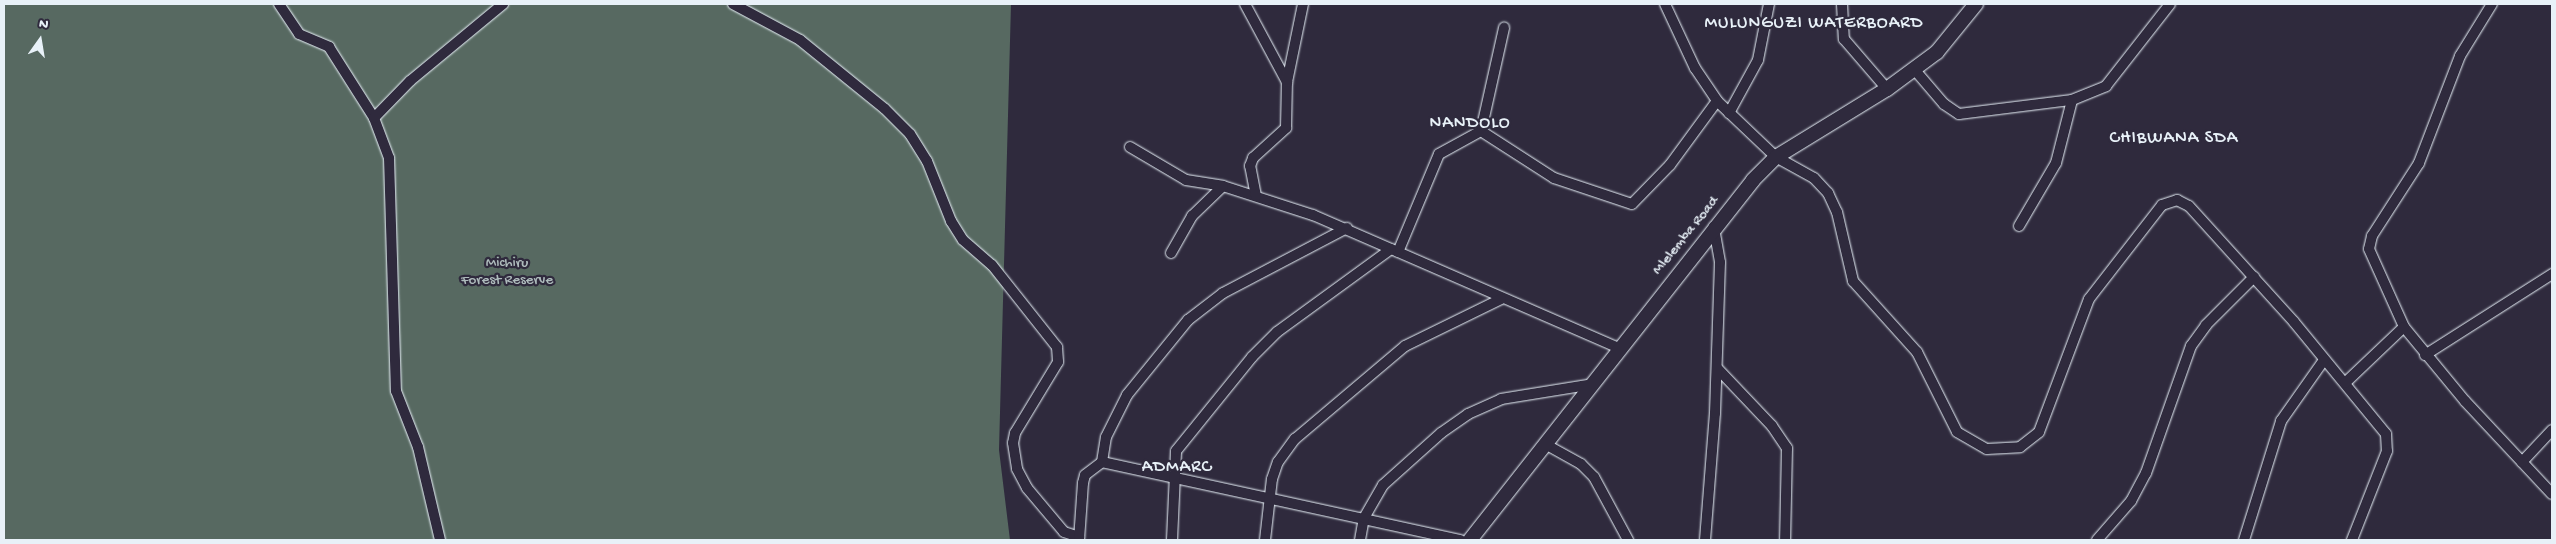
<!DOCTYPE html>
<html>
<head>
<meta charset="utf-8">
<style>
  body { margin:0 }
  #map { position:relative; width:2556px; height:544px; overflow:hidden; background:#2f2a3d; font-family:"Gochi Hand",sans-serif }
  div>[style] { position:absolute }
  .green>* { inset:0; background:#576961 }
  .roads { filter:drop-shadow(0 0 1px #e8f1f8) drop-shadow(0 0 1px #e8f1f8) }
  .street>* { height:10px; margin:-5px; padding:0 5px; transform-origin:5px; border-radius:5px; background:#2f2a3d }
  .secondary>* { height:14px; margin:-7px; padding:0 7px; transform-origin:7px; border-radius:7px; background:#2f2a3d }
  span { translate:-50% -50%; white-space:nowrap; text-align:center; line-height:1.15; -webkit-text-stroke:4.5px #2f2a3d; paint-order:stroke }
  .street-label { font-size:15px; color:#e8f1f8 }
  .park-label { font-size:15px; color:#aebbbc }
  .quarter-label { font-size:18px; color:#e8f1f8; letter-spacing:1px }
  .frame { position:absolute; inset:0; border:5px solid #e8f1f8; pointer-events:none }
  .north { position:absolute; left:15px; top:15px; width:50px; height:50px; -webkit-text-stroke:4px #2f2a3d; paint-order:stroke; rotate:13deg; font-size:14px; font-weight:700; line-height:20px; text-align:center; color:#e8f1f8 }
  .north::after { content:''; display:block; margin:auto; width:18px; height:22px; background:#e8f1f8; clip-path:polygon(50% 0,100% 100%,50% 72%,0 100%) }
</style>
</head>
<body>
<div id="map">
  <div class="green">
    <div style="clip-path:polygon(4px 4px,1011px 4px,999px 450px,1010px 540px,4px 540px)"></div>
  </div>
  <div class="roads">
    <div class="street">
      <div style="left:279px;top:4px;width:36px;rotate:56deg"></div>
      <div style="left:299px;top:34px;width:33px;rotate:23deg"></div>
      <div style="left:329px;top:47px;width:84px;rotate:57.6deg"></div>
      <div style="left:374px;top:118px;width:43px;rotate:69.4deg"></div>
      <div style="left:389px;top:158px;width:233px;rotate:88.3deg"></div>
      <div style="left:396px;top:391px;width:60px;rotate:68.6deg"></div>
      <div style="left:418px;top:447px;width:96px;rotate:76.7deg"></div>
      <div style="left:733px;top:4px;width:76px;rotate:28.2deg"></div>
      <div style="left:800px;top:40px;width:109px;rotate:39.1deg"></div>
      <div style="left:885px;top:109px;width:35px;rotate:45deg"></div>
      <div style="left:910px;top:134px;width:32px;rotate:58deg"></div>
      <div style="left:927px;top:161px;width:65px;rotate:68.2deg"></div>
      <div style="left:951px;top:221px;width:22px;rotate:58deg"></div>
      <div style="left:963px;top:240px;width:38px;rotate:41deg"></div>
      <div style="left:992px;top:265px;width:105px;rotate:51.6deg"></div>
      <div style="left:1057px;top:347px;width:15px;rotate:86deg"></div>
      <div style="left:1058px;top:362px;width:83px;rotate:121.2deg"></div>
      <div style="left:1015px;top:433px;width:10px;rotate:101deg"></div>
      <div style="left:1013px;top:443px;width:26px;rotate:81deg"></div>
      <div style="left:1017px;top:469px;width:21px;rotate:62deg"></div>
      <div style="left:1027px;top:488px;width:57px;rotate:49.9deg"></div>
      <div style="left:1064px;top:532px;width:16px;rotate:18deg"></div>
      <div style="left:1245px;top:4px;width:89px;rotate:61.7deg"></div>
      <div style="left:1665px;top:4px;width:71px;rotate:64.9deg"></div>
      <div style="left:1695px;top:68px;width:40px;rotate:56deg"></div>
      <div style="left:1717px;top:101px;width:81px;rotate:43.5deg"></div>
      <div style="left:1776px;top:157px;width:43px;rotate:28.9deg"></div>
      <div style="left:1814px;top:178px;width:21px;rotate:47deg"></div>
      <div style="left:1828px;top:193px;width:21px;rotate:65deg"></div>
      <div style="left:1837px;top:212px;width:71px;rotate:76.9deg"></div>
      <div style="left:1853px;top:281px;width:96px;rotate:48deg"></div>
      <div style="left:1917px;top:352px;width:89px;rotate:63.4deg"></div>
      <div style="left:1957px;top:432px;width:34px;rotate:30deg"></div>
      <div style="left:1987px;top:449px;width:33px;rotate:-3deg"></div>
      <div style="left:2020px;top:447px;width:24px;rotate:-38deg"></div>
      <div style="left:2039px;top:432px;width:142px;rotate:-69.4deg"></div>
      <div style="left:2089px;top:299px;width:119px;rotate:-52.2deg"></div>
      <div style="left:2162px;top:205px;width:16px;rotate:-18deg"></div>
      <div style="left:2177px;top:200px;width:13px;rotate:27deg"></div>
      <div style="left:2189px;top:206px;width:156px;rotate:47.8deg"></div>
      <div style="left:2294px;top:322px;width:145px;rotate:50.6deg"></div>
      <div style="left:2386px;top:434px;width:17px;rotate:87deg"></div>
      <div style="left:2387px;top:451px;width:96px;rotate:111.5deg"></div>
      <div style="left:1842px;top:4px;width:35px;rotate:87deg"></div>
      <div style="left:1844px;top:39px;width:66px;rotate:49.3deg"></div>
      <div style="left:2492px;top:4px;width:61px;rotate:121.6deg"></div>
      <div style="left:2460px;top:56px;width:115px;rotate:111deg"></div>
      <div style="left:2419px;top:163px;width:87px;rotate:122.8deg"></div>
      <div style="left:2372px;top:236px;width:13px;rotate:103deg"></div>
      <div style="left:2369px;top:249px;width:85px;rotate:65.8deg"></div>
      <div style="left:2404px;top:327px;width:96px;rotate:50.5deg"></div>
      <div style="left:2465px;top:401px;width:127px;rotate:46.9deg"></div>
      <div style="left:1914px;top:69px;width:46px;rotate:49.4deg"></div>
      <div style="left:1944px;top:104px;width:18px;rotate:34deg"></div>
      <div style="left:1959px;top:114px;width:114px;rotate:-7.1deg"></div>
      <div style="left:2072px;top:100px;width:37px;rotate:-22deg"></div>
      <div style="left:2106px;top:86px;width:104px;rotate:-52deg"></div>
      <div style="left:1729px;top:113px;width:60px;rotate:-61.3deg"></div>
      <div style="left:1758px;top:60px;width:57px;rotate:-78.9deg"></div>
      <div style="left:374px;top:118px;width:52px;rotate:-45.8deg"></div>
      <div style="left:410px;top:81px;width:121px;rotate:-39.6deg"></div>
      <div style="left:1481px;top:131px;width:87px;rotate:32.8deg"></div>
      <div style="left:1554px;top:178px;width:82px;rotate:18.4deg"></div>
      <div style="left:1632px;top:204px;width:54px;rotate:-45.7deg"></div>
      <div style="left:1670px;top:165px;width:79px;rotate:-53.7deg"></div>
      <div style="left:1130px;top:147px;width:65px;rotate:30.5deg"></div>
      <div style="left:1186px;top:180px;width:37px;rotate:9deg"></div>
      <div style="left:1223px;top:186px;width:95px;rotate:17.9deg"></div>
      <div style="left:1313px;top:215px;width:336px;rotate:23.5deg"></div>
      <div style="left:1256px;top:196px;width:31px;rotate:-101deg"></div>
      <div style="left:1250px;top:166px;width:9px;rotate:-69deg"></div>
      <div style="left:1253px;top:158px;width:45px;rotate:-42.3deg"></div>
      <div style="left:1286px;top:128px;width:46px;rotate:-88.8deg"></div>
      <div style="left:1287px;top:82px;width:80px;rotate:-78.4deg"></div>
      <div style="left:2019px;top:226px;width:73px;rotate:-59.6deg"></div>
      <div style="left:2056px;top:163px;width:65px;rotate:-75.7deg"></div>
      <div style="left:1398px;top:252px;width:106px;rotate:-67.3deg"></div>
      <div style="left:1439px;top:154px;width:48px;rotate:-28.7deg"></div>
      <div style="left:1481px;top:131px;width:106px;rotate:-77.4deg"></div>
      <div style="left:1171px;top:253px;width:43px;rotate:-60.4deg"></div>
      <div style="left:1192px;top:216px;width:43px;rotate:-44.1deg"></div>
      <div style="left:2425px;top:355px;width:151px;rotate:-32.5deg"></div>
      <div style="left:1717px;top:368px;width:80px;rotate:46.5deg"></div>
      <div style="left:1772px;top:426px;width:27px;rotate:56deg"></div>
      <div style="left:1787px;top:448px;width:92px;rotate:91.2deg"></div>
      <div style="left:2345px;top:383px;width:81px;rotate:-43.5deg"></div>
      <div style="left:1545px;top:444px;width:41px;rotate:29.1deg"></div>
      <div style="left:1581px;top:464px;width:18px;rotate:45deg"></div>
      <div style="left:1594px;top:477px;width:72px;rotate:61.6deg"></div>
      <div style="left:1102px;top:462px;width:25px;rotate:-81deg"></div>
      <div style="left:1106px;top:437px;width:47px;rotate:-63.4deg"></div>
      <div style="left:1127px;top:395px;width:97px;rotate:-50.9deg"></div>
      <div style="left:1188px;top:320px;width:44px;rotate:-37.6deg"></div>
      <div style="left:1223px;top:293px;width:140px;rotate:-27.7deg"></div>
      <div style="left:2522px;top:462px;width:44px;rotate:-46.8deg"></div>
      <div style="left:1079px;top:540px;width:57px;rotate:-86deg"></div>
      <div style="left:1083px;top:483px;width:8px;rotate:-76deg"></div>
      <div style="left:1085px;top:475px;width:21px;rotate:-37deg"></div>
      <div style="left:1102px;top:462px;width:367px;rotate:12.3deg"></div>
      <div style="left:1172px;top:540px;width:89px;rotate:-87.4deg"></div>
      <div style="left:1176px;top:451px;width:121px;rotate:-51deg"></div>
      <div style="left:1252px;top:357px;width:35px;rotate:-45deg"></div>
      <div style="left:1277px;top:332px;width:141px;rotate:-36.1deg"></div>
      <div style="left:1265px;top:540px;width:61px;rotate:-83.5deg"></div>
      <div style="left:1272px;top:479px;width:18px;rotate:-71deg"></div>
      <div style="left:1278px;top:462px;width:29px;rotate:-54deg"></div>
      <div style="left:1295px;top:439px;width:144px;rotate:-40.2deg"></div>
      <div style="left:1405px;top:346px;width:107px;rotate:-26.1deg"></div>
      <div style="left:1360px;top:540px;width:22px;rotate:-80deg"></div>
      <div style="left:1364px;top:518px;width:38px;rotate:-60deg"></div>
      <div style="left:1383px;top:485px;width:78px;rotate:-41.9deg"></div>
      <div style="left:1441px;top:433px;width:33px;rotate:-35deg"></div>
      <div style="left:1468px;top:414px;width:36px;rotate:-24deg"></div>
      <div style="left:1501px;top:399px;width:94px;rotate:-9.2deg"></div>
      <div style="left:1705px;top:540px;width:127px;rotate:-85.5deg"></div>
      <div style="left:1715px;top:413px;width:151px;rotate:-88.1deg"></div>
      <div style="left:1720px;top:262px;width:36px;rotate:-100deg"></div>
      <div style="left:2097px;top:540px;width:52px;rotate:-48.9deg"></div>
      <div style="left:2131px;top:501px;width:32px;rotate:-62deg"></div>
      <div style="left:2146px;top:473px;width:135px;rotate:-70.5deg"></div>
      <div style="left:2191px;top:346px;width:26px;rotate:-54deg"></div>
      <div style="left:2206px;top:325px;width:68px;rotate:-45deg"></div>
      <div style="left:2244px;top:540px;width:125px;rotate:-72.7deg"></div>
      <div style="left:2281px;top:421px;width:75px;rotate:-54.8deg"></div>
    </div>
    <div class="secondary">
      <div style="left:1470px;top:540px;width:458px;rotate:-51.8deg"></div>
      <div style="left:1753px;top:180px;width:33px;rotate:-45deg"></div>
      <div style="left:1776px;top:157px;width:130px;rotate:-31.5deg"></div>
      <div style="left:1887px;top:89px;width:62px;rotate:-36.5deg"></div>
      <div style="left:1937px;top:52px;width:62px;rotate:-50.9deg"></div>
    </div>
  </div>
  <div class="street-label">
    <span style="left:1686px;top:236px;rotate:-51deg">Mlelemba Road</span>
  </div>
  <div class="park-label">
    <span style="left:507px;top:272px">Michiru<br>Forest Reserve</span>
  </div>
  <div class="quarter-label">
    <span style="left:1814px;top:24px">MULUNGUZI WATERBOARD</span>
    <span style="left:1470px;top:124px">NANDOLO</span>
    <span style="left:2174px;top:139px">CHIBWANA SDA</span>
    <span style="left:1177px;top:468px">ADMARC</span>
  </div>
  <div class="frame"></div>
  <div class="north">N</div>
</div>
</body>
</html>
